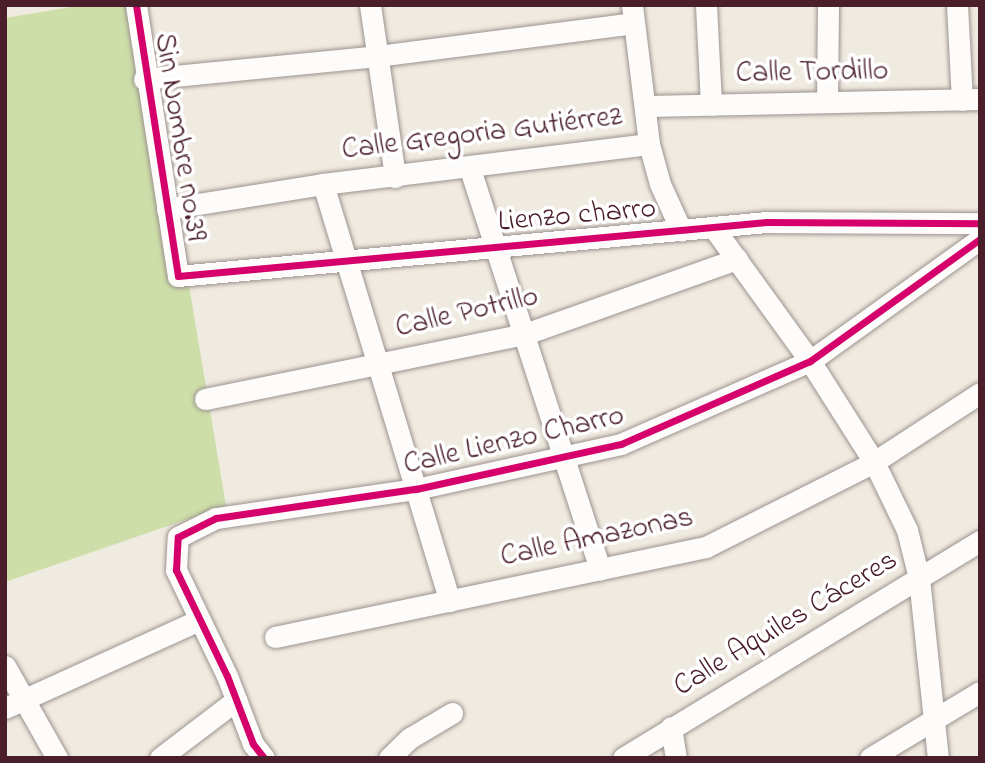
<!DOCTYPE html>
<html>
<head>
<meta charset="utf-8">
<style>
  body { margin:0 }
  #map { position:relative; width:985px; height:763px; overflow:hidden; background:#f0ebe0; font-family:"Indie Flower",sans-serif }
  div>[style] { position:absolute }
  .green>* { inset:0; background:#cddea8 }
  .roads { filter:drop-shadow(0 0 2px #9c928f) drop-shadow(0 0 2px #9c928f) }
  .street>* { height:21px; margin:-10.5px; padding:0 10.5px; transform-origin:10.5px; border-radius:10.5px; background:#fdfcfa }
  .cycleway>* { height:7px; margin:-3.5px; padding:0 3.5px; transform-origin:3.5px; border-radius:3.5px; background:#d6006c }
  span { translate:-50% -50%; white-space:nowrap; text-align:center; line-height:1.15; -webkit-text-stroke:7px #fff; paint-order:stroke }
  .street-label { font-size:30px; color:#4a1f2b }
  .frame { position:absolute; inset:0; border:7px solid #4a1f2b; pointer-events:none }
</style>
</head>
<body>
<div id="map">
  <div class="green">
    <div style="clip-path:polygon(83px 5px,142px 5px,226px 506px,5px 582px,5px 18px)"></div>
  </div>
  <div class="roads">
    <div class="street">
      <div style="left:136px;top:5px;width:274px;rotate:81.2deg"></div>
      <div style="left:178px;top:276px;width:591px;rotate:-5.24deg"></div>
      <div style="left:767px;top:222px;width:213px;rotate:0.3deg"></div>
      <div style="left:370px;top:5px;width:174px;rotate:81.7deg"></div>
      <div style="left:632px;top:5px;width:140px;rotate:83deg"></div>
      <div style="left:649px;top:144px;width:41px;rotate:74.6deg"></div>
      <div style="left:660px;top:184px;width:51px;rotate:65.5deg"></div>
      <div style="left:706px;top:5px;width:100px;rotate:87.1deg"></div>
      <div style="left:957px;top:5px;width:95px;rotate:87deg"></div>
      <div style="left:144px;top:79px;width:234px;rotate:-5.6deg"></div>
      <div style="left:377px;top:56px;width:259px;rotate:-7.3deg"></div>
      <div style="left:827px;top:102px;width:97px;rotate:-89.4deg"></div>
      <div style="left:646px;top:106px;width:334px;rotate:-1.2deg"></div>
      <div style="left:470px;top:169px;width:421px;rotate:72deg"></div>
      <div style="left:323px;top:184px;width:436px;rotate:73.1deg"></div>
      <div style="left:167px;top:209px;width:158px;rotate:-9.1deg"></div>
      <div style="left:323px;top:184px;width:328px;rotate:-7deg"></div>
      <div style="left:713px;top:227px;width:165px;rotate:54.1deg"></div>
      <div style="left:810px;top:361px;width:120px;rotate:57.6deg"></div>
      <div style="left:874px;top:462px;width:76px;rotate:64.1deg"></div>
      <div style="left:907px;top:530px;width:49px;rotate:76deg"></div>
      <div style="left:919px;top:578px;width:181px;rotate:84deg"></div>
      <div style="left:205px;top:399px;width:327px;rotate:-11.5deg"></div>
      <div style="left:525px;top:334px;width:225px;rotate:-19.5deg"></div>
      <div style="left:275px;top:637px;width:440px;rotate:-11.8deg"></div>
      <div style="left:706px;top:547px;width:188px;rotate:-26.8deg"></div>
      <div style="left:874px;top:462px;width:126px;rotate:-33.1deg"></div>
      <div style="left:5px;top:666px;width:106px;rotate:60.5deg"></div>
      <div style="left:5px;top:708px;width:211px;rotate:-24.4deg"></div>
      <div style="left:671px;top:727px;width:31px;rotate:81deg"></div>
      <div style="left:160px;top:758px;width:96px;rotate:-37.3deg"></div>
      <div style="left:264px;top:758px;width:18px;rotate:-128deg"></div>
      <div style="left:253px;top:744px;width:73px;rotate:-110.9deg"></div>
      <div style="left:227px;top:676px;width:118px;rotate:-115.7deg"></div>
      <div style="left:176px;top:570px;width:33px;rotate:-87deg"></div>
      <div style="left:178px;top:537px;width:42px;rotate:-26.6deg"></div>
      <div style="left:216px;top:518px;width:202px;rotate:-8.3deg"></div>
      <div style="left:416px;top:489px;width:210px;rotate:-12.4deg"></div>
      <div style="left:621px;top:444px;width:206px;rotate:-23.7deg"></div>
      <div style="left:810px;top:361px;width:209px;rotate:-35.7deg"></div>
      <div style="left:389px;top:758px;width:29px;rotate:-44deg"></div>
      <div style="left:410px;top:738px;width:49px;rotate:-30.8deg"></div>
      <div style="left:623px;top:758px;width:418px;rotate:-31.3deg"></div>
      <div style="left:870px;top:758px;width:128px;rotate:-31deg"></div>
    </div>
  </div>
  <div class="cycleway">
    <div style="left:136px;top:5px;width:274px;rotate:81.2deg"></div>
    <div style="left:178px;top:276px;width:591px;rotate:-5.24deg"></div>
    <div style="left:767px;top:222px;width:213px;rotate:0.3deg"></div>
    <div style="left:264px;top:758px;width:18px;rotate:-128deg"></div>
    <div style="left:253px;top:744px;width:73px;rotate:-110.9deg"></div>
    <div style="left:227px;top:676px;width:118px;rotate:-115.7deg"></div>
    <div style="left:176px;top:570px;width:33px;rotate:-87deg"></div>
    <div style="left:178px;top:537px;width:42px;rotate:-26.6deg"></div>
    <div style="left:216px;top:518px;width:202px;rotate:-8.3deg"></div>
    <div style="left:416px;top:489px;width:210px;rotate:-12.4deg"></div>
    <div style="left:621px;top:444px;width:206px;rotate:-23.7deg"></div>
    <div style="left:810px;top:361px;width:209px;rotate:-35.7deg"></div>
  </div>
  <div class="street-label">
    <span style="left:812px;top:73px;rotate:-1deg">Calle Tordillo</span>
    <span style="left:482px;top:134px;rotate:-7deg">Calle Gregoria Gutiérrez</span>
    <span style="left:179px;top:137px;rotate:81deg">Sin Nombre no.39</span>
    <span style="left:577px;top:216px;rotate:-5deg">Lienzo charro</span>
    <span style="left:467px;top:313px;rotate:-13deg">Calle Potrillo</span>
    <span style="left:514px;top:441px;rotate:-13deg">Calle Lienzo Charro</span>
    <span style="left:597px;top:538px;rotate:-12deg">Calle Amazonas</span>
    <span style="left:786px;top:624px;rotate:-31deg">Calle Aquiles Cáceres</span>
  </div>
  <div class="frame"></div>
</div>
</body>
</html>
